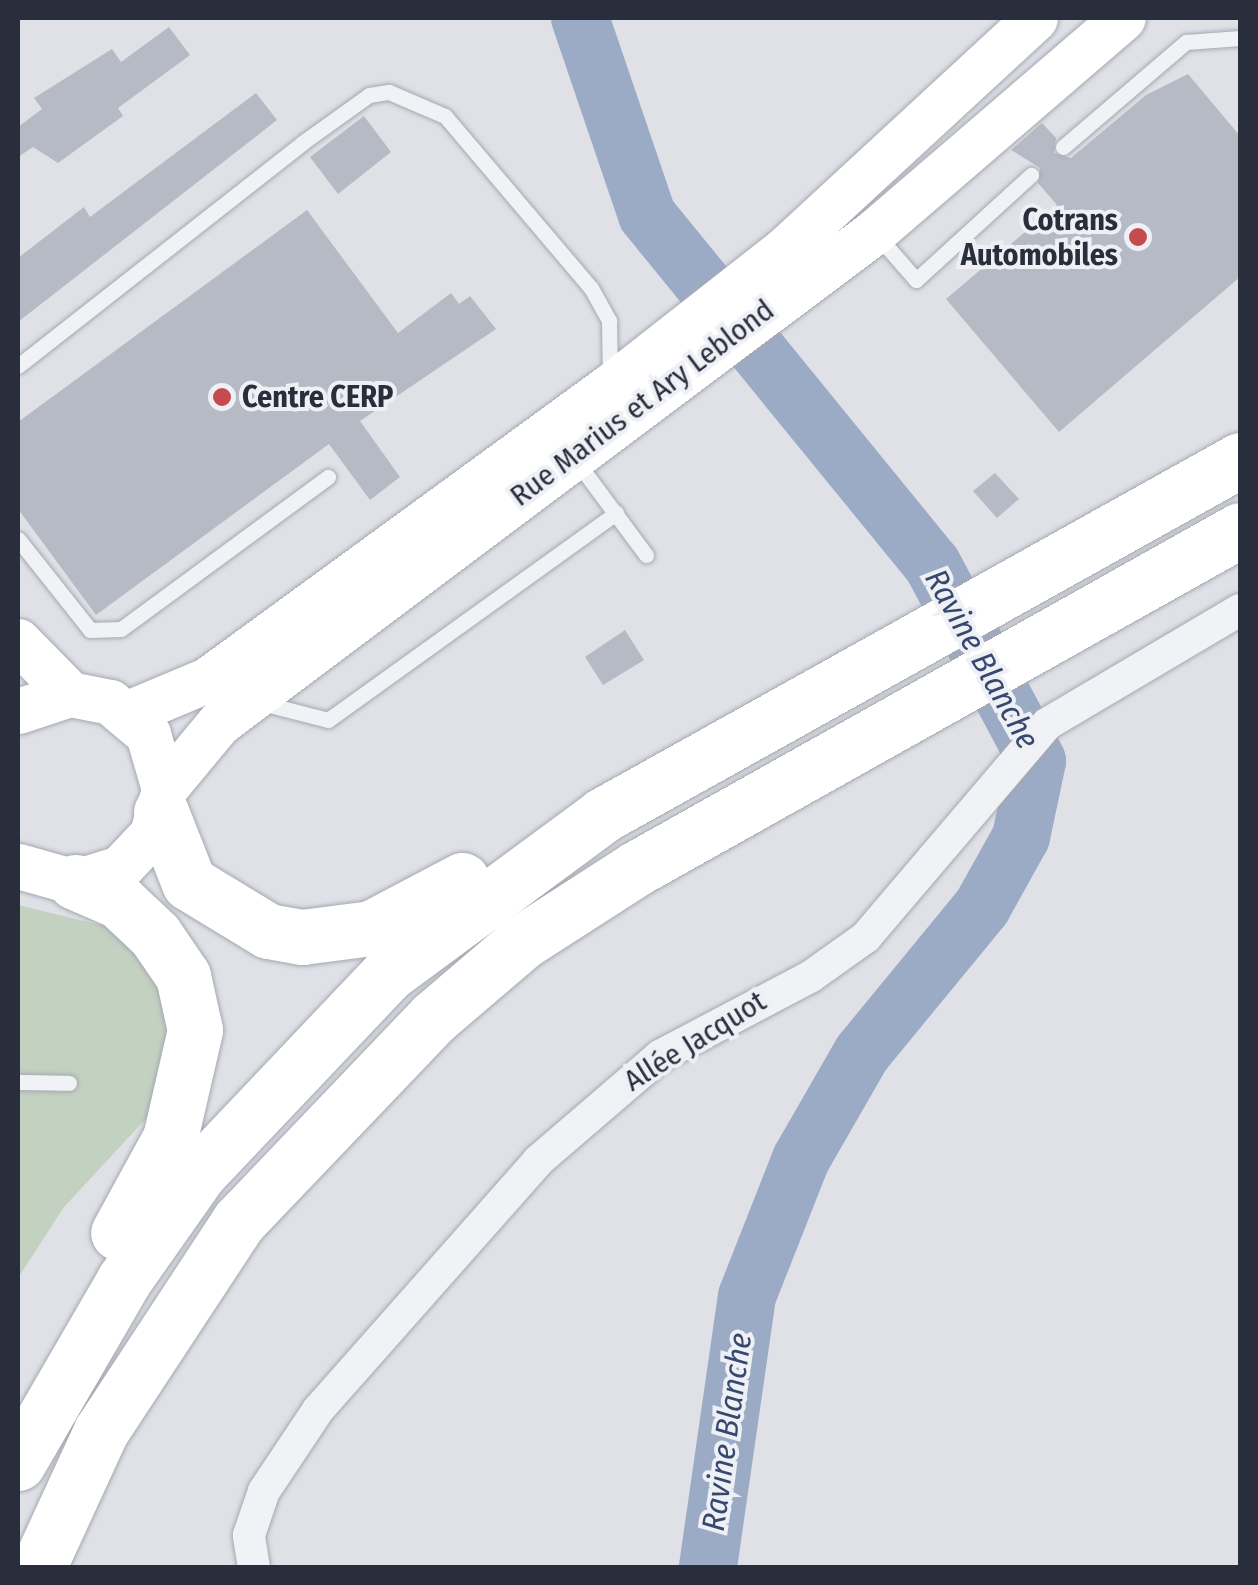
<!DOCTYPE html>
<html>
<head>
<meta charset="utf-8">
<style>
  body { margin:0 }
  #map { position:relative; width:1258px; height:1585px; overflow:hidden; background:#dfe1e7; font-family:"Fira Sans Condensed",sans-serif }
  div>[style] { position:absolute }
  .green>* { inset:0; background:#c3d1c0 }
  .river>* { height:58px; margin:-29px; padding:0 29px; transform-origin:29px; border-radius:29px; background:#9cabc5 }
  .building>* { inset:0; background:#b6bac4 }
  .roads { filter:drop-shadow(0 0 2px #a5a8b1) drop-shadow(0 0 2px #a5a8b1) }
  .service>* { height:15px; margin:-7.5px; padding:0 7.5px; transform-origin:7.5px; border-radius:7.5px; background:#f1f2f6 }
  .minor>* { height:32px; margin:-16px; padding:0 16px; transform-origin:16px; border-radius:16px; background:#f1f2f6 }
  .secondary>* { height:45px; margin:-22.5px; padding:0 22.5px; transform-origin:22.5px; border-radius:22.5px; background:#fff }
  .trunk>* { height:55px; margin:-27.5px; padding:0 27.5px; transform-origin:27.5px; border-radius:27.5px; background:#fff }
  .dots>* { width:28px; height:28px; translate:-50% -50%; box-sizing:border-box; border:5px solid #eef0f5; border-radius:50% }
  span { translate:-50% -50%; white-space:nowrap; text-align:center; line-height:1.15; -webkit-text-stroke:8px #eef0f5; paint-order:stroke }
  .poi-label { font-size:30px; color:#292e3d; font-weight:700 }
  .right { translate:-100% -50%; text-align:right }
  .left { translate:0 -50%; text-align:left }
  .street-label { font-size:30px; color:#292e3d }
  .water-label { font-size:32px; color:#36486e; font-style:italic }
  .frame { position:absolute; inset:0; border:20px solid #292e3d; pointer-events:none }
</style>
</head>
<body>
<div id="map">
  <div class="green">
    <div style="clip-path:polygon(18px 905px,129px 932px,165px 989px,169px 1044px,154px 1110px,64px 1207px,18px 1278px)"></div>
  </div>
  <div class="river">
    <div style="left:580px;top:18px;width:208px;rotate:71.2deg"></div>
    <div style="left:647px;top:215px;width:451px;rotate:50.8deg"></div>
    <div style="left:932px;top:564px;width:223px;rotate:61.9deg"></div>
    <div style="left:1037px;top:761px;width:78px;rotate:101.9deg"></div>
    <div style="left:1021px;top:837px;width:80px;rotate:119.1deg"></div>
    <div style="left:982px;top:907px;width:189px;rotate:129.4deg"></div>
    <div style="left:862px;top:1053px;width:122px;rotate:119.9deg"></div>
    <div style="left:801px;top:1159px;width:147px;rotate:111.5deg"></div>
    <div style="left:747px;top:1296px;width:275px;rotate:98.2deg"></div>
  </div>
  <div class="building">
    <div style="clip-path:polygon(169px 27px,190px 55px,118px 108px,123px 116px,58px 163px,33px 147px,18px 157px,18px 127px,42px 109px,34px 98px,112px 49px,121px 62px)"></div>
    <div style="clip-path:polygon(1188px 74px,1240px 136px,1240px 277px,1059px 432px,946px 299px,1057px 205px,1038px 183px,1040px 168px,1011px 150px,1042px 123px,1056px 138px,1054px 153px,1071px 158px,1146px 95px)"></div>
    <div style="clip-path:polygon(256px 93px,277px 120px,18px 322px,18px 258px,84px 207px,90px 217px)"></div>
    <div style="clip-path:polygon(364px 116px,391px 152px,338px 194px,310px 157px)"></div>
    <div style="clip-path:polygon(307px 210px,398px 333px,451px 293px,459px 304px,470px 296px,496px 329px,360px 421px,400px 477px,370px 500px,329px 444px,96px 615px,18px 509px,18px 422px)"></div>
    <div style="clip-path:polygon(995px 473px,1019px 499px,997px 518px,973px 491px)"></div>
    <div style="clip-path:polygon(625px 630px,644px 660px,603px 685px,585px 657px)"></div>
  </div>
  <div class="roads">
    <div class="service">
      <div style="left:1063px;top:147px;width:162px;rotate:-40.5deg"></div>
      <div style="left:1186px;top:42px;width:54px;rotate:-4.2deg"></div>
      <div style="left:876px;top:234px;width:61px;rotate:49deg"></div>
      <div style="left:916px;top:280px;width:156px;rotate:-42.4deg"></div>
      <div style="left:18px;top:366px;width:361px;rotate:-38.1deg"></div>
      <div style="left:302px;top:143px;width:82px;rotate:-35.6deg"></div>
      <div style="left:369px;top:95px;width:20px;rotate:-9deg"></div>
      <div style="left:389px;top:92px;width:61px;rotate:23.2deg"></div>
      <div style="left:445px;top:116px;width:226px;rotate:49.7deg"></div>
      <div style="left:591px;top:288px;width:38px;rotate:61deg"></div>
      <div style="left:609px;top:321px;width:56px;rotate:89deg"></div>
      <div style="left:577px;top:462px;width:116px;rotate:53.4deg"></div>
      <div style="left:18px;top:539px;width:116px;rotate:51.6deg"></div>
      <div style="left:90px;top:630px;width:31px;rotate:-2deg"></div>
      <div style="left:121px;top:629px;width:257px;rotate:-36.3deg"></div>
      <div style="left:258px;top:702px;width:72px;rotate:14.4deg"></div>
      <div style="left:328px;top:720px;width:355px;rotate:-35.7deg"></div>
      <div style="left:18px;top:1082px;width:51px;rotate:1.1deg"></div>
    </div>
    <div class="minor">
      <div style="left:254px;top:1568px;width:33px;rotate:-99deg"></div>
      <div style="left:249px;top:1535px;width:46px;rotate:-71.2deg"></div>
      <div style="left:264px;top:1491px;width:97px;rotate:-56.3deg"></div>
      <div style="left:318px;top:1410px;width:332px;rotate:-48.5deg"></div>
      <div style="left:538px;top:1161px;width:161px;rotate:-40.7deg"></div>
      <div style="left:660px;top:1056px;width:170px;rotate:-27.8deg"></div>
      <div style="left:810px;top:977px;width:69px;rotate:-35.5deg"></div>
      <div style="left:866px;top:937px;width:280px;rotate:-49.6deg"></div>
      <div style="left:1047px;top:724px;width:224px;rotate:-30.6deg"></div>
    </div>
    <div class="secondary">
      <div style="left:18px;top:641px;width:74px;rotate:45.5deg"></div>
      <div style="left:18px;top:711px;width:55px;rotate:-18.1deg"></div>
      <div style="left:70px;top:694px;width:41px;rotate:11.3deg"></div>
      <div style="left:110px;top:702px;width:50px;rotate:40.1deg"></div>
      <div style="left:148px;top:734px;width:57px;rotate:73.8deg"></div>
      <div style="left:164px;top:789px;width:47px;rotate:104.9deg"></div>
      <div style="left:152px;top:834px;width:47px;rotate:133.3deg"></div>
      <div style="left:120px;top:868px;width:47px;rotate:162.7deg"></div>
      <div style="left:75px;top:882px;width:59px;rotate:-164.3deg"></div>
      <div style="left:128px;top:713px;width:86px;rotate:-22.7deg"></div>
      <div style="left:207px;top:680px;width:497px;rotate:-36.1deg"></div>
      <div style="left:609px;top:387px;width:224px;rotate:-38.1deg"></div>
      <div style="left:785px;top:249px;width:340px;rotate:-42.7deg"></div>
      <div style="left:164px;top:789px;width:86px;rotate:-50.2deg"></div>
      <div style="left:219px;top:723px;width:819px;rotate:-36.86deg"></div>
      <div style="left:874px;top:232px;width:328px;rotate:-40.7deg"></div>
    </div>
    <div class="trunk">
      <div style="left:161px;top:812px;width:76px;rotate:68.5deg"></div>
      <div style="left:189px;top:883px;width:92px;rotate:31.3deg"></div>
      <div style="left:268px;top:931px;width:35px;rotate:10deg"></div>
      <div style="left:302px;top:937px;width:70px;rotate:-7.4deg"></div>
      <div style="left:371px;top:928px;width:103px;rotate:-27.8deg"></div>
      <div style="left:75px;top:882px;width:48px;rotate:23.4deg"></div>
      <div style="left:119px;top:901px;width:50px;rotate:43.4deg"></div>
      <div style="left:155px;top:935px;width:50px;rotate:55.7deg"></div>
      <div style="left:183px;top:976px;width:55px;rotate:77.5deg"></div>
      <div style="left:195px;top:1030px;width:111px;rotate:103deg"></div>
      <div style="left:170px;top:1138px;width:108px;rotate:118.7deg"></div>
      <div style="left:18px;top:1463px;width:211px;rotate:-59.9deg"></div>
      <div style="left:124px;top:1280px;width:132px;rotate:-54.9deg"></div>
      <div style="left:200px;top:1172px;width:274px;rotate:-46.5deg"></div>
      <div style="left:389px;top:973px;width:266px;rotate:-36.4deg"></div>
      <div style="left:603px;top:815px;width:729px;rotate:-29.13deg"></div>
      <div style="left:38px;top:1568px;width:151px;rotate:-65.3deg"></div>
      <div style="left:101px;top:1431px;width:251px;rotate:-56.7deg"></div>
      <div style="left:239px;top:1221px;width:281px;rotate:-46.3deg"></div>
      <div style="left:433px;top:1018px;width:117px;rotate:-40.5deg"></div>
      <div style="left:522px;top:942px;width:137px;rotate:-32.8deg"></div>
      <div style="left:637px;top:868px;width:691px;rotate:-29.27deg"></div>
    </div>
  </div>
  <div class="dots">
    <div style="left:1138px;top:237px;background:#c54b4f"></div>
    <div style="left:222px;top:397px;background:#c54b4f"></div>
  </div>
  <div class="poi-label">
    <span class="right" style="left:1118px;top:237px">Cotrans<br>Automobiles</span>
    <span class="left" style="left:242px;top:397px">Centre CERP</span>
  </div>
  <div class="street-label">
    <span style="left:642px;top:403px;rotate:-37deg">Rue Marius et Ary Leblond</span>
    <span style="left:695px;top:1041px;rotate:-32deg">Allée Jacquot</span>
  </div>
  <div class="water-label">
    <span style="left:982px;top:659px;rotate:61deg">Ravine Blanche</span>
    <span style="left:727px;top:1432px;rotate:-82deg">Ravine Blanche</span>
  </div>
  <div class="frame"></div>
</div>
</body>
</html>
